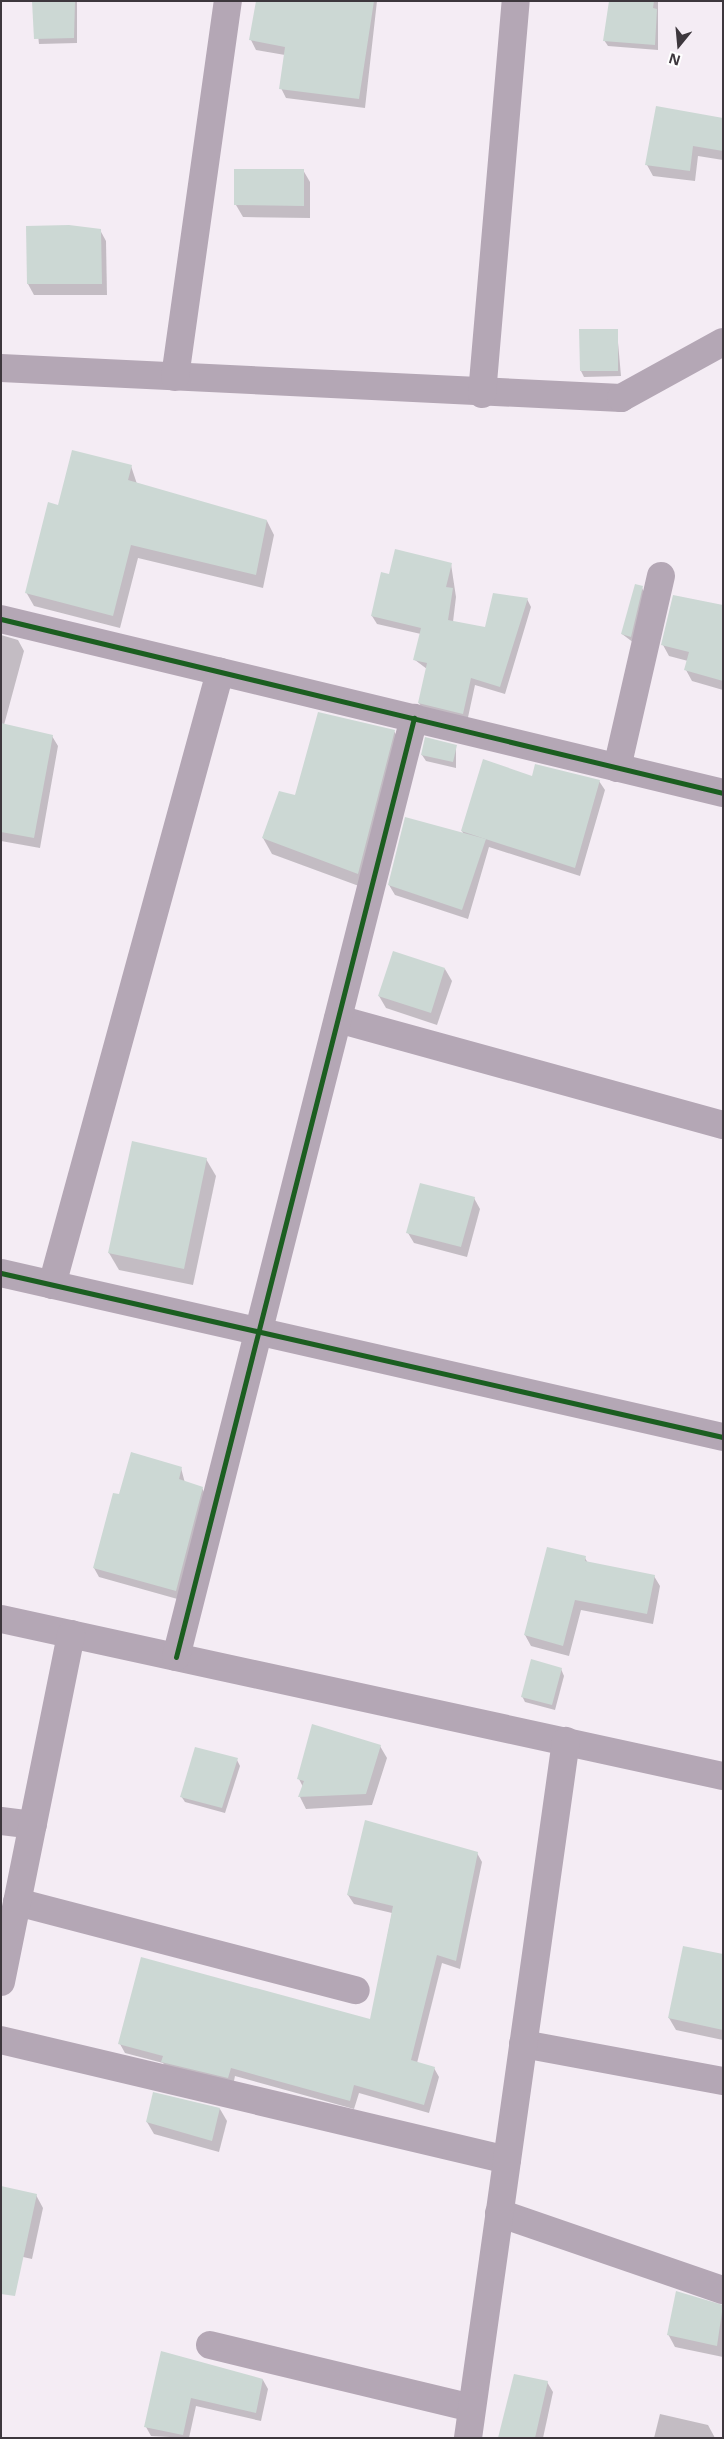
<!DOCTYPE html>
<html>
<head>
<meta charset="utf-8">
<style>
  body { margin:0 }
  #map { position:relative; width:724px; height:2439px; overflow:hidden; background:#f4ecf4; font-family:"Open Sans",sans-serif }
  div>[style] { position:absolute }
  .shadow>* { inset:0; background:#0003 }
  .building>* { inset:0; background:#ccd8d4 }
  .street>* { height:28px; margin:-14px; padding:0 14px; transform-origin:14px; border-radius:14px; background:#b4a7b5 }
  .cycleway>* { height:5px; margin:-2.5px; padding:0 2.5px; transform-origin:2.5px; border-radius:2.5px; background:#1b5e20 }
  span { translate:-50% -50%; white-space:nowrap; text-align:center; line-height:1.15; -webkit-text-stroke:4px #fff; paint-order:stroke }
  .frame { position:absolute; inset:0; border:2px solid #3d373d; pointer-events:none }
  .north { position:absolute; left:654px; top:20px; width:50px; height:50px; -webkit-text-stroke:4px #fff; paint-order:stroke; rotate:197deg; font-size:14px; font-weight:700; line-height:20px; text-align:center; color:#3d373d }
  .north::after { content:''; display:block; margin:auto; width:18px; height:22px; background:#3d373d; clip-path:polygon(50% 0,100% 100%,50% 72%,0 100%) }
</style>
</head>
<body>
<div id="map">
  <div class="shadow">
    <div style="clip-path:polygon(34px 1px,77px 1px,77px 43px,39px 44px)"></div>
    <div style="clip-path:polygon(257px 1px,377px 1px,365px 108px,286px 98px,281px 88px,285px 55px,256px 50px,251px 40px)"></div>
    <div style="clip-path:polygon(610px 1px,658px 1px,658px 50px,608px 46px,604px 40px)"></div>
    <div style="clip-path:polygon(723px 119px,723px 160px,698px 156px,695px 181px,653px 176px,647px 165px)"></div>
    <div style="clip-path:polygon(303px 170px,310px 182px,310px 218px,243px 217px,236px 205px)"></div>
    <div style="clip-path:polygon(28px 228px,100px 230px,106px 241px,107px 295px,34px 295px,28px 284px)"></div>
    <div style="clip-path:polygon(617px 331px,621px 376px,584px 377px,581px 371px)"></div>
    <div style="clip-path:polygon(131px 466px,137px 484px,267px 521px,274px 535px,263px 588px,138px 558px,120px 628px,34px 606px,26px 592px,59px 506px)"></div>
    <div style="clip-path:polygon(451px 564px,456px 597px,453px 622px,486px 629px,527px 599px,531px 607px,505px 694px,475px 685px,467px 722px,424px 711px,419px 703px,427px 669px,415px 660px,421px 634px,377px 624px,372px 616px,390px 576px)"></div>
    <div style="clip-path:polygon(642px 588px,645px 594px,634px 643px,622px 634px)"></div>
    <div style="clip-path:polygon(723px 607px,723px 690px,692px 681px,686px 670px,688px 661px,669px 656px,663px 645px)"></div>
    <div style="clip-path:polygon(1px 635px,18px 640px,24px 651px,4px 725px,52px 736px,58px 746px,40px 848px,1px 841px)"></div>
    <div style="clip-path:polygon(394px 731px,403px 747px,367px 889px,272px 854px,263px 838px,296px 797px)"></div>
    <div style="clip-path:polygon(456px 746px,456px 768px,426px 761px,422px 755px)"></div>
    <div style="clip-path:polygon(533px 778px,599px 781px,605px 790px,580px 876px,489px 847px,468px 919px,395px 895px,389px 885px,464px 835px,462px 831px)"></div>
    <div style="clip-path:polygon(445px 969px,452px 981px,437px 1025px,386px 1008px,379px 996px)"></div>
    <div style="clip-path:polygon(206px 1159px,216px 1176px,193px 1285px,119px 1270px,109px 1253px)"></div>
    <div style="clip-path:polygon(474px 1198px,480px 1209px,467px 1257px,414px 1243px,408px 1233px)"></div>
    <div style="clip-path:polygon(181px 1468px,185px 1483px,202px 1488px,207px 1498px,181px 1600px,99px 1577px,94px 1568px,120px 1496px)"></div>
    <div style="clip-path:polygon(585px 1558px,588px 1563px,654px 1576px,660px 1586px,653px 1624px,581px 1610px,569px 1656px,531px 1646px,525px 1635px)"></div>
    <div style="clip-path:polygon(561px 1669px,564px 1676px,555px 1710px,525px 1702px,522px 1696px)"></div>
    <div style="clip-path:polygon(380px 1746px,387px 1758px,372px 1805px,306px 1809px,300px 1797px,303px 1787px,299px 1779px)"></div>
    <div style="clip-path:polygon(237px 1760px,240px 1766px,225px 1813px,185px 1802px,181px 1796px)"></div>
    <div style="clip-path:polygon(477px 1853px,482px 1862px,460px 1969px,442px 1963px,417px 2063px,434px 2068px,439px 2077px,429px 2113px,359px 2093px,354px 2109px,235px 2076px,233px 2086px,168px 2071px,163px 2063px,125px 2053px,120px 2044px,371px 2021px,392px 1913px,354px 1904px,348px 1895px)"></div>
    <div style="clip-path:polygon(723px 1955px,723px 2040px,676px 2030px,669px 2018px)"></div>
    <div style="clip-path:polygon(220px 2109px,227px 2121px,219px 2152px,154px 2134px,147px 2122px)"></div>
    <div style="clip-path:polygon(36px 2195px,43px 2208px,32px 2259px,1px 2252px)"></div>
    <div style="clip-path:polygon(723px 2305px,723px 2357px,675px 2347px,668px 2334px)"></div>
    <div style="clip-path:polygon(162px 2352px,263px 2380px,268px 2389px,261px 2421px,196px 2406px,189px 2438px,151px 2436px,146px 2427px)"></div>
    <div style="clip-path:polygon(547px 2382px,553px 2392px,543px 2438px,507px 2438px)"></div>
    <div style="clip-path:polygon(660px 2414px,708px 2425px,715px 2438px,654px 2438px)"></div>
  </div>
  <div class="building">
    <div style="clip-path:polygon(32px 1px,75px 1px,74px 38px,34px 39px)"></div>
    <div style="clip-path:polygon(256px 1px,374px 1px,359px 99px,279px 89px,285px 47px,249px 40px)"></div>
    <div style="clip-path:polygon(609px 1px,654px 1px,653px 8px,657px 9px,655px 45px,603px 41px)"></div>
    <div style="clip-path:polygon(656px 106px,723px 118px,723px 151px,693px 146px,690px 171px,645px 165px)"></div>
    <div style="clip-path:polygon(234px 169px,304px 169px,304px 206px,234px 205px)"></div>
    <div style="clip-path:polygon(69px 225px,101px 229px,102px 284px,27px 284px,26px 226px)"></div>
    <div style="clip-path:polygon(579px 329px,618px 329px,618px 371px,580px 371px)"></div>
    <div style="clip-path:polygon(72px 450px,132px 465px,128px 480px,267px 520px,256px 575px,131px 545px,113px 616px,25px 593px,48px 502px,58px 505px)"></div>
    <div style="clip-path:polygon(395px 549px,452px 563px,446px 587px,453px 588px,448px 620px,485px 627px,493px 593px,528px 598px,500px 687px,471px 678px,463px 714px,418px 703px,427px 663px,413px 660px,421px 628px,371px 616px,381px 572px,389px 574px)"></div>
    <div style="clip-path:polygon(635px 584px,643px 586px,631px 637px,621px 634px)"></div>
    <div style="clip-path:polygon(673px 595px,723px 605px,723px 681px,684px 670px,689px 652px,661px 645px)"></div>
    <div style="clip-path:polygon(318px 712px,395px 730px,358px 874px,262px 838px,279px 791px,295px 795px)"></div>
    <div style="clip-path:polygon(1px 723px,53px 735px,34px 838px,1px 832px)"></div>
    <div style="clip-path:polygon(425px 737px,457px 745px,453px 762px,421px 755px)"></div>
    <div style="clip-path:polygon(483px 759px,532px 776px,535px 764px,600px 780px,575px 868px,461px 831px)"></div>
    <div style="clip-path:polygon(405px 817px,486px 839px,462px 910px,388px 885px)"></div>
    <div style="clip-path:polygon(393px 951px,445px 968px,431px 1013px,378px 996px)"></div>
    <div style="clip-path:polygon(132px 1141px,207px 1158px,184px 1269px,108px 1253px)"></div>
    <div style="clip-path:polygon(420px 1183px,475px 1197px,461px 1247px,406px 1233px)"></div>
    <div style="clip-path:polygon(131px 1452px,182px 1467px,179px 1479px,203px 1487px,176px 1591px,93px 1568px,113px 1493px,119px 1494px)"></div>
    <div style="clip-path:polygon(547px 1547px,586px 1556px,585px 1561px,655px 1575px,647px 1614px,575px 1600px,563px 1646px,524px 1635px)"></div>
    <div style="clip-path:polygon(531px 1659px,562px 1668px,552px 1705px,521px 1697px)"></div>
    <div style="clip-path:polygon(312px 1724px,381px 1745px,366px 1794px,298px 1797px,304px 1781px,297px 1779px)"></div>
    <div style="clip-path:polygon(195px 1747px,238px 1758px,222px 1808px,180px 1797px)"></div>
    <div style="clip-path:polygon(365px 1820px,478px 1852px,456px 1961px,437px 1955px,411px 2060px,435px 2067px,424px 2105px,354px 2085px,350px 2101px,231px 2068px,228px 2078px,161px 2062px,163px 2056px,118px 2044px,141px 1957px,370px 2019px,393px 1906px,347px 1895px)"></div>
    <div style="clip-path:polygon(683px 1946px,723px 1954px,723px 2030px,668px 2018px)"></div>
    <div style="clip-path:polygon(153px 2092px,220px 2108px,212px 2141px,146px 2122px)"></div>
    <div style="clip-path:polygon(1px 2186px,37px 2194px,15px 2296px,1px 2294px)"></div>
    <div style="clip-path:polygon(676px 2291px,723px 2305px,717px 2346px,667px 2335px)"></div>
    <div style="clip-path:polygon(161px 2351px,263px 2379px,256px 2413px,191px 2398px,183px 2435px,144px 2427px)"></div>
    <div style="clip-path:polygon(514px 2374px,548px 2381px,535px 2438px,498px 2438px)"></div>
  </div>
  <div class="street">
    <div style="left:1px;top:368px;width:621px;rotate:2.77deg"></div>
    <div style="left:621px;top:398px;width:116px;rotate:-28.8deg"></div>
    <div style="left:175px;top:377px;width:380px;rotate:-82deg"></div>
    <div style="left:482px;top:394px;width:394px;rotate:-85.1deg"></div>
    <div style="left:1px;top:619px;width:743px;rotate:13.55deg"></div>
    <div style="left:617px;top:768px;width:197px;rotate:-77.1deg"></div>
    <div style="left:338px;top:1019px;width:399px;rotate:15.4deg"></div>
    <div style="left:1px;top:1273px;width:740px;rotate:12.8deg"></div>
    <div style="left:52px;top:1285px;width:636px;rotate:-74.67deg"></div>
    <div style="left:1px;top:1619px;width:739px;rotate:12.27deg"></div>
    <div style="left:176px;top:1657px;width:969px;rotate:-75.78deg"></div>
    <div style="left:1px;top:1821px;width:32px;rotate:7deg"></div>
    <div style="left:17px;top:1902px;width:350px;rotate:14.6deg"></div>
    <div style="left:1px;top:1982px;width:355px;rotate:-78.6deg"></div>
    <div style="left:1px;top:2040px;width:520px;rotate:13.34deg"></div>
    <div style="left:523px;top:2044px;width:203px;rotate:10.5deg"></div>
    <div style="left:499px;top:2213px;width:237px;rotate:19deg"></div>
    <div style="left:210px;top:2345px;width:269px;rotate:13.5deg"></div>
    <div style="left:468px;top:2438px;width:704px;rotate:-82deg"></div>
  </div>
  <div class="cycleway">
    <div style="left:1px;top:619px;width:743px;rotate:13.55deg"></div>
    <div style="left:1px;top:1273px;width:740px;rotate:12.8deg"></div>
    <div style="left:176px;top:1657px;width:969px;rotate:-75.78deg"></div>
  </div>
  <div class="frame"></div>
  <div class="north">N</div>
</div>
</body>
</html>
